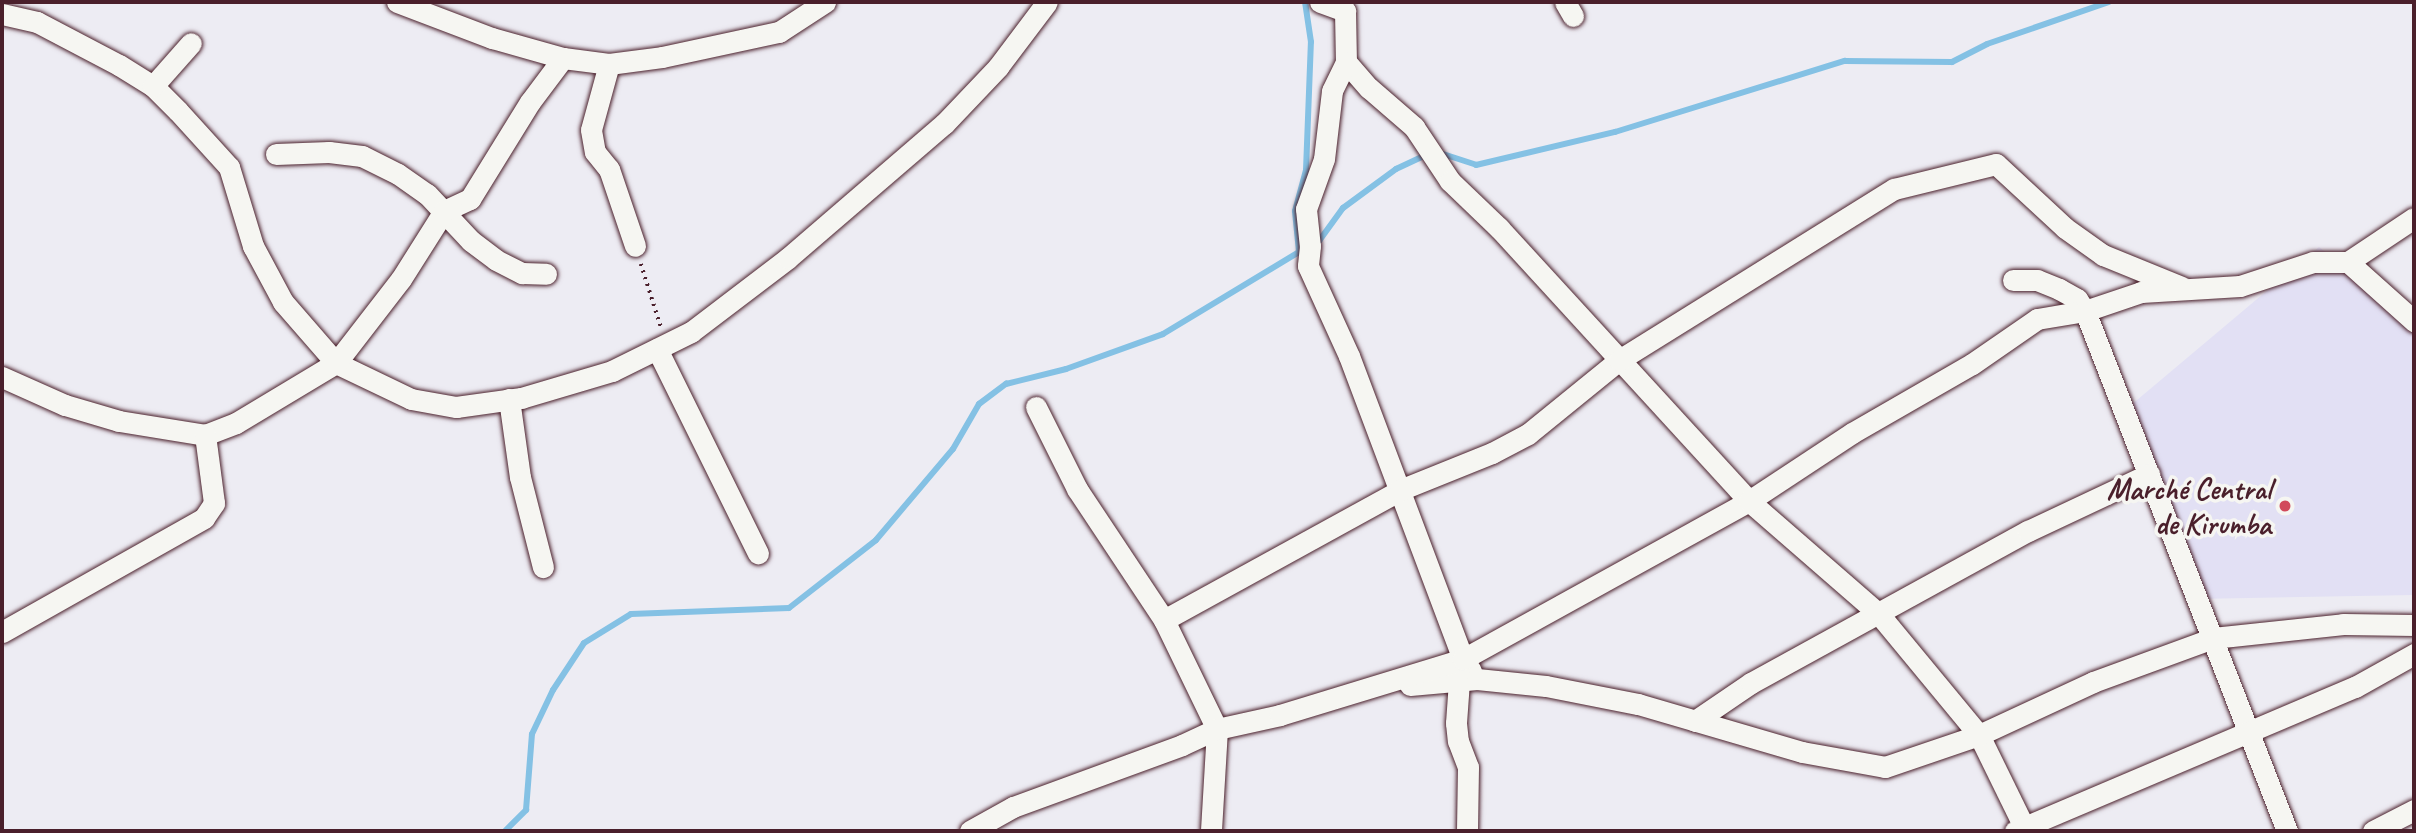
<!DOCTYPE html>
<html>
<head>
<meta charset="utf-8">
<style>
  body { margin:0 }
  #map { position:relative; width:2416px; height:833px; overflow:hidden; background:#edecf3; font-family:Caveat,sans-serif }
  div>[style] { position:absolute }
  .built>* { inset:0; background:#e2e0f4 }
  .stream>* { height:6px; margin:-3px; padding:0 3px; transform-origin:3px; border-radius:3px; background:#84c1e4 }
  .path>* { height:3.5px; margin-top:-1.75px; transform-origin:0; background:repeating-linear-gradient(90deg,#4a1f2b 0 2px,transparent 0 7px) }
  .roads { filter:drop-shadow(0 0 2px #4a1f2b) drop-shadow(0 0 2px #4a1f2b) }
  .street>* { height:21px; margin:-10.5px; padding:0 10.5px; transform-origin:10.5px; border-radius:10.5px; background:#f6f6f2 }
  .dots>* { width:19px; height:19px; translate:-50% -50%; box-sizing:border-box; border:4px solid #f6f6f2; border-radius:50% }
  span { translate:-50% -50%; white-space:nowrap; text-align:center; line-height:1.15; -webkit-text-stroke:7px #f6f6f2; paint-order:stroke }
  .poi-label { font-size:30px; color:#4a1f2b; font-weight:700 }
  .right { translate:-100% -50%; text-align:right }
  .frame { position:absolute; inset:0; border:4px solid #4a1f2b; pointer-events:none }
</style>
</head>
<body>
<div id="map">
  <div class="built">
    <div style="clip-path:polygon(2319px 247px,2414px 319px,2414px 595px,2196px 599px,2118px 416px)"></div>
  </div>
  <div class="stream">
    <div style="left:1440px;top:153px;width:38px;rotate:18deg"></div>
    <div style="left:1476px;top:165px;width:143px;rotate:-13.4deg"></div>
    <div style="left:1615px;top:132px;width:241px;rotate:-17.2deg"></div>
    <div style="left:1845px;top:61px;width:107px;rotate:0.5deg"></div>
    <div style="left:1952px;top:62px;width:39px;rotate:-27deg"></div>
    <div style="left:1987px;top:44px;width:129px;rotate:-19deg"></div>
    <div style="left:1313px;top:244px;width:7px;rotate:-27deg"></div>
    <div style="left:1319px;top:241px;width:41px;rotate:-54deg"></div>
    <div style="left:1343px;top:208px;width:66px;rotate:-36.3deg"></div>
    <div style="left:1396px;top:169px;width:33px;rotate:-25deg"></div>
    <div style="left:1299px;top:252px;width:41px;rotate:-95.6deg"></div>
    <div style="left:1295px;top:211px;width:42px;rotate:-75deg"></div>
    <div style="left:1306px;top:170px;width:128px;rotate:-87.8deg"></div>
    <div style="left:1311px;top:42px;width:40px;rotate:-98.5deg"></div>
    <div style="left:505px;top:831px;width:30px;rotate:-45deg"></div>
    <div style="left:526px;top:810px;width:76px;rotate:-85.5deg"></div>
    <div style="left:532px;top:734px;width:49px;rotate:-64.5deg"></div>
    <div style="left:553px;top:690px;width:56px;rotate:-56.6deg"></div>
    <div style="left:584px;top:643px;width:55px;rotate:-31.7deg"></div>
    <div style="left:631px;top:614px;width:158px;rotate:-2.2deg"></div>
    <div style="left:789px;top:608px;width:110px;rotate:-38deg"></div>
    <div style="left:876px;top:540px;width:119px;rotate:-49.8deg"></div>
    <div style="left:953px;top:449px;width:52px;rotate:-60deg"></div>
    <div style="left:979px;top:404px;width:34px;rotate:-37deg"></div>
    <div style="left:1006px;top:384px;width:62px;rotate:-14deg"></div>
    <div style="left:1066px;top:369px;width:103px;rotate:-19.8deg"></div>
    <div style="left:1163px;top:334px;width:165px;rotate:-31.1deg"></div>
  </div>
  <div class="path">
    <div style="left:641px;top:264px;width:66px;rotate:72.4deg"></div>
  </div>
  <div class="roads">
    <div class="street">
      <div style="left:397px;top:2px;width:102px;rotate:20.8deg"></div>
      <div style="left:492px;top:38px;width:74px;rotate:15.7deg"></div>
      <div style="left:563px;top:58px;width:46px;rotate:7.4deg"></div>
      <div style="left:609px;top:64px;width:53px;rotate:-7.5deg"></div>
      <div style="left:662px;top:57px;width:120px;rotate:-12.1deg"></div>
      <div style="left:779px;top:32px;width:55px;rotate:-33.1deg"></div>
      <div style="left:1320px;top:2px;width:27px;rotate:20deg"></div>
      <div style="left:1345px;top:11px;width:51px;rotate:88.9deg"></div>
      <div style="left:1346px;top:62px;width:35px;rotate:49deg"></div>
      <div style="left:1369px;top:88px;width:60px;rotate:40.9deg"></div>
      <div style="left:1414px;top:127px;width:65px;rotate:56.3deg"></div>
      <div style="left:1450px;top:181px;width:68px;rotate:43.8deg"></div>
      <div style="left:1499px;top:228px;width:370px;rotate:47.5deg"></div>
      <div style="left:1749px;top:501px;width:171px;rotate:41deg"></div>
      <div style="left:1878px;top:613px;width:158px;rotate:50.4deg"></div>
      <div style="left:1979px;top:735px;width:102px;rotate:63.9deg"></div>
      <div style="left:1565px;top:2px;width:16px;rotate:60deg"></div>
      <div style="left:2px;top:14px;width:36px;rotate:13deg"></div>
      <div style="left:37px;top:22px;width:93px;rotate:27.7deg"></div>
      <div style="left:119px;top:65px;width:40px;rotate:32deg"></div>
      <div style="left:153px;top:86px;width:35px;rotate:45deg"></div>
      <div style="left:178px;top:111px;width:76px;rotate:47.7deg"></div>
      <div style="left:229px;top:167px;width:83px;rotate:73.1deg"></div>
      <div style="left:253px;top:246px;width:64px;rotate:61.8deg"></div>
      <div style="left:283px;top:302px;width:81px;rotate:49deg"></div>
      <div style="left:336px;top:363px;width:83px;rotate:25.6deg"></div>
      <div style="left:411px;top:399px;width:46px;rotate:10.1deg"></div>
      <div style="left:456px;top:407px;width:66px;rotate:-7.9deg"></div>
      <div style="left:521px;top:398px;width:95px;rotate:-16.5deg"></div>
      <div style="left:612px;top:371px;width:88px;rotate:-26.3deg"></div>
      <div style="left:691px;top:332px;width:122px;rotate:-37.3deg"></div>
      <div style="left:788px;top:258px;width:206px;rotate:-40.7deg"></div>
      <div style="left:944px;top:124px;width:79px;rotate:-46.5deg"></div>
      <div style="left:998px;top:67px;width:81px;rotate:-53deg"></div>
      <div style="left:1346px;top:62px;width:32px;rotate:116deg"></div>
      <div style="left:1332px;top:91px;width:68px;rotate:96.7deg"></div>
      <div style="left:1324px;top:159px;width:53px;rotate:109.8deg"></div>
      <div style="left:1306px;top:209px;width:37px;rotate:84deg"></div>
      <div style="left:1310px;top:246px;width:20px;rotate:96deg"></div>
      <div style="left:1308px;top:266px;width:99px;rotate:65.5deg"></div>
      <div style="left:1349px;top:356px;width:324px;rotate:69.4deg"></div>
      <div style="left:1463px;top:659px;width:14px;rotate:56deg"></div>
      <div style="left:609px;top:64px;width:68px;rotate:105.3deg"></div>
      <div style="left:591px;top:130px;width:22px;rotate:80deg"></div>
      <div style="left:595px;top:152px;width:22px;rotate:51deg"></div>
      <div style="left:609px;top:169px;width:81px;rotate:71.3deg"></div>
      <div style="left:153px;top:86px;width:57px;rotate:-48.5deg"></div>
      <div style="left:276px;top:154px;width:53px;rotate:-2.2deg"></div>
      <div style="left:329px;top:152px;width:33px;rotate:7deg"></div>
      <div style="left:362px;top:156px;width:40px;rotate:26.6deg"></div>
      <div style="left:398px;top:174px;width:35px;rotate:35deg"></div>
      <div style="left:427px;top:194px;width:64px;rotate:46.9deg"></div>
      <div style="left:471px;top:241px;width:31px;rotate:37deg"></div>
      <div style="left:496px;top:260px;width:29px;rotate:27deg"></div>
      <div style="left:522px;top:273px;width:24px;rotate:2deg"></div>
      <div style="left:2348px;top:262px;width:79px;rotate:-33.7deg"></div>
      <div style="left:2013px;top:280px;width:24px"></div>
      <div style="left:2037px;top:280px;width:24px;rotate:22deg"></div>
      <div style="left:2059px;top:289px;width:21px;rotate:29deg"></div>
      <div style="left:2077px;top:299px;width:14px;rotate:56deg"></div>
      <div style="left:2085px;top:311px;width:558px;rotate:68.77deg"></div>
      <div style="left:657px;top:349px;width:228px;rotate:63.7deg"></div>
      <div style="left:2px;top:377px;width:69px;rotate:24deg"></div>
      <div style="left:65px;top:405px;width:56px;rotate:16.5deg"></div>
      <div style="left:119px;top:421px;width:87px;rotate:9.2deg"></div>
      <div style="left:205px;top:435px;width:33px;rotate:-21deg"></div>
      <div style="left:236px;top:423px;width:117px;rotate:-31deg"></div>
      <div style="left:336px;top:363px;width:106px;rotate:-52.3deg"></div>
      <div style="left:401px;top:279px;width:80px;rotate:-57.7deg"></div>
      <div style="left:444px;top:211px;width:29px;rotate:-25deg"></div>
      <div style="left:470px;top:199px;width:114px;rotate:-58.3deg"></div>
      <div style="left:530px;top:102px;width:55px;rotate:-53.1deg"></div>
      <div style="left:509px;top:399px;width:79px;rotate:82deg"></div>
      <div style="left:520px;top:477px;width:93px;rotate:75.7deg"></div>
      <div style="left:1036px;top:407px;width:92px;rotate:63.4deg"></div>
      <div style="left:1077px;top:489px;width:157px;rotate:56.4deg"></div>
      <div style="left:1164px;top:620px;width:121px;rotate:64.1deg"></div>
      <div style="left:1217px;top:729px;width:102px;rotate:93.4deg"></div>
      <div style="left:1164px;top:620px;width:269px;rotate:-28.8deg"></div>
      <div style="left:1400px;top:490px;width:99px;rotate:-21.9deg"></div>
      <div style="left:1492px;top:453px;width:41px;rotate:-27.8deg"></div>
      <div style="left:1528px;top:434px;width:117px;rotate:-39.1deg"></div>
      <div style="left:1619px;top:360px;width:324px;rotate:-31.9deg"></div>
      <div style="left:1894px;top:189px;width:105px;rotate:-13.8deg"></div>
      <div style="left:1996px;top:164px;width:94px;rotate:42.8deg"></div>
      <div style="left:2065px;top:228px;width:47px;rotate:35.4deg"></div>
      <div style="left:2103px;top:255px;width:85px;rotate:22.1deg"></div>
      <div style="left:2px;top:632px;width:232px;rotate:-29.4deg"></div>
      <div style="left:204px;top:518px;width:18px;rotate:-56deg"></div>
      <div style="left:214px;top:503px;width:69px;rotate:-97.5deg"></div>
      <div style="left:1459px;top:681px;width:42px;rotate:94.1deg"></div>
      <div style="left:1456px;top:723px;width:18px;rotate:84deg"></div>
      <div style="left:1458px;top:741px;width:28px;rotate:69deg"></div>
      <div style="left:1468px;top:767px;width:64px;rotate:90.9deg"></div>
      <div style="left:1410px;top:685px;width:67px;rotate:-5.1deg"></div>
      <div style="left:1477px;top:679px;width:69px;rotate:5.8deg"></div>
      <div style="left:1546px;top:686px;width:94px;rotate:11.1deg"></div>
      <div style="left:1638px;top:704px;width:171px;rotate:16.3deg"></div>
      <div style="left:1802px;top:752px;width:84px;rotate:10.2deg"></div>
      <div style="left:1885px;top:767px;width:99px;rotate:-18.8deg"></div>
      <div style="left:1979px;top:735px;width:126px;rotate:-24.9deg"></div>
      <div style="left:2093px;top:682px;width:128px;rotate:-20.1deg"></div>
      <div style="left:2213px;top:638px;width:131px;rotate:-6.1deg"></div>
      <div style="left:2343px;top:624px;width:71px;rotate:0.8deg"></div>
      <div style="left:1695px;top:721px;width:68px;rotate:-34.2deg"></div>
      <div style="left:1751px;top:683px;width:316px;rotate:-28.8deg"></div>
      <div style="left:2028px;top:531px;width:134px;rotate:-25.2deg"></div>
      <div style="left:970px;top:831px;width:49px;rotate:-29.2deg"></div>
      <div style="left:1013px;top:807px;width:180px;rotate:-20.1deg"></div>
      <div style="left:1182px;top:745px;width:38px;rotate:-25deg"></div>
      <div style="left:1217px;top:729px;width:65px;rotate:-12.5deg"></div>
      <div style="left:1280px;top:715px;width:191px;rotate:-17deg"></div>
      <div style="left:1463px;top:659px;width:327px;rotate:-28.9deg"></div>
      <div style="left:1749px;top:501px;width:123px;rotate:-33.4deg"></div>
      <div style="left:1852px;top:433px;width:138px;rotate:-29.9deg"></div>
      <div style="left:1972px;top:364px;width:79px;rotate:-34.7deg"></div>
      <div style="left:2037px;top:319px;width:49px;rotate:-9.5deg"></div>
      <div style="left:2085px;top:311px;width:59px;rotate:-18.7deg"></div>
      <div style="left:2141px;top:292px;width:99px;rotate:-3.5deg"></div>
      <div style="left:2240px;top:286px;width:77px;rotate:-18.2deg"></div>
      <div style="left:2313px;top:262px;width:35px"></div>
      <div style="left:2348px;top:262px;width:89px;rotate:41.8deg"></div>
      <div style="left:2015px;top:831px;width:369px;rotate:-23deg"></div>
      <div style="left:2355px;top:687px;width:68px;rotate:-29.2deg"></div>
      <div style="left:2373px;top:831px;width:46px;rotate:-27.1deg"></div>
    </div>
  </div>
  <div class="dots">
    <div style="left:2285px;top:506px;background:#d1495b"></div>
  </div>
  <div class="poi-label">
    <span class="right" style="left:2271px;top:506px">Marché Central<br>de Kirumba</span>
  </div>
  <div class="frame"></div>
</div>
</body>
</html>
